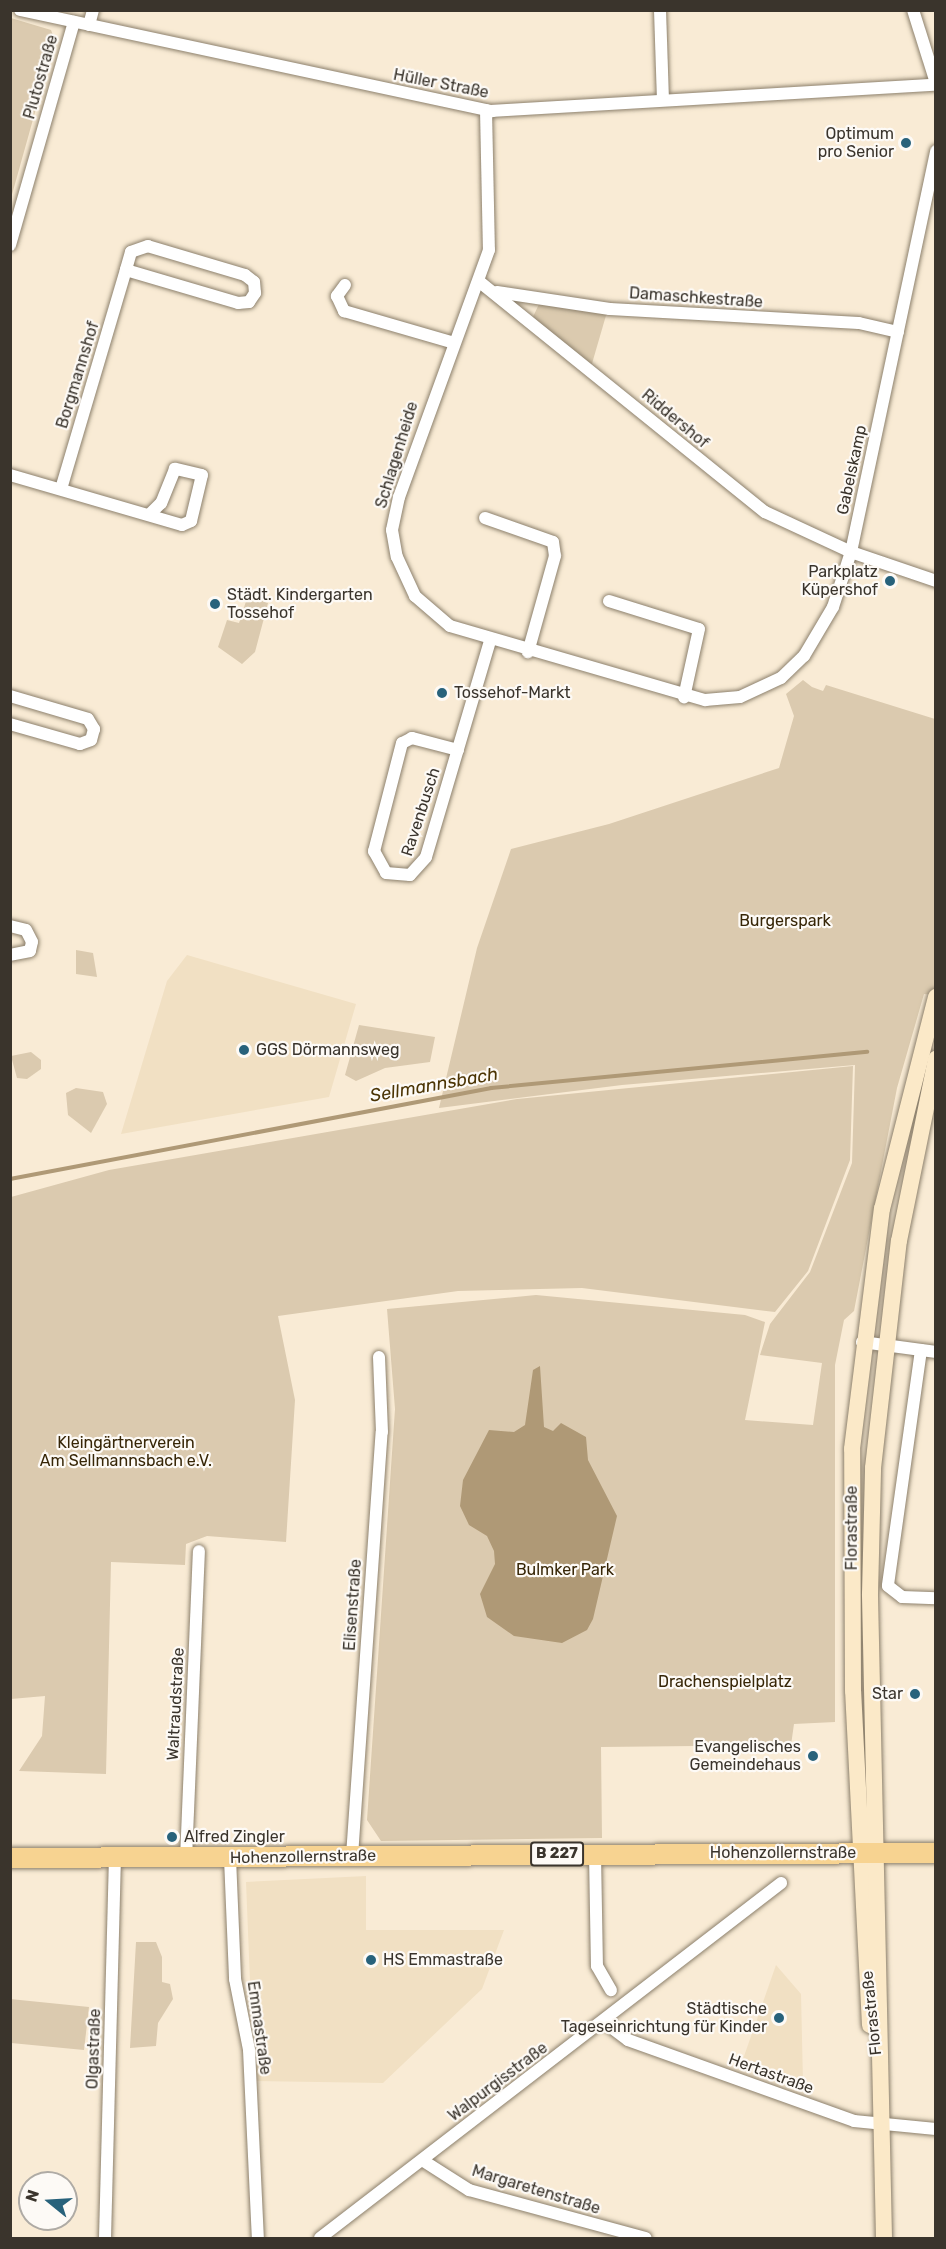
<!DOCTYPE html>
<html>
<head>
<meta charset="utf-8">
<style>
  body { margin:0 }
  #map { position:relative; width:946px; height:2249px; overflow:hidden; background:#f9ebd5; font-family:Rubik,sans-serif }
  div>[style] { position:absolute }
  .built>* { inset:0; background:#f1e0c3 }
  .green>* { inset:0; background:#dbcaaf }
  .water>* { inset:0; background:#af9976 }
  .stream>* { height:4px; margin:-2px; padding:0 2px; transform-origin:2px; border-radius:2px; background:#af9976 }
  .roads { filter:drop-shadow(0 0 2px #8c806c) drop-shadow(0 0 2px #8c806c) }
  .minor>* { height:12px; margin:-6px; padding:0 6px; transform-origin:6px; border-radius:6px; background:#fff }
  .secondary>* { height:16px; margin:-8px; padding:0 8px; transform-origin:8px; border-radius:8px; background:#fbe9c8 }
  .primary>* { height:20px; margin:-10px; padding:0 10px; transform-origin:10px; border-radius:10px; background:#f7d391 }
  .dots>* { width:16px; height:16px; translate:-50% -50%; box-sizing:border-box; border:3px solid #fdfaf6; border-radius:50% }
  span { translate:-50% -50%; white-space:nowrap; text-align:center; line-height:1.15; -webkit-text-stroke:4.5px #fdfaf6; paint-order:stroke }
  .shield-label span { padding:2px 4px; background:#fdfaf6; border:2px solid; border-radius:4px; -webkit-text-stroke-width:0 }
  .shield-label { font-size:15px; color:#3a342c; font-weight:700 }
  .street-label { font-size:16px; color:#3a342c }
  .poi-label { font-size:16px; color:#3a342c }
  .right { translate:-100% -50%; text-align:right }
  .left { translate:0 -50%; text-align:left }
  .park-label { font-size:16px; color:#372607 }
  .water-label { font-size:18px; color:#4b3404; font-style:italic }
  .frame { position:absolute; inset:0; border:12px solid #3a342c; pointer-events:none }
  .north { position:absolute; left:18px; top:2171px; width:60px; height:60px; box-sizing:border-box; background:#fdfaf6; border:2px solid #afaba5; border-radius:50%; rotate:288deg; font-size:16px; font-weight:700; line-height:24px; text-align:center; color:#3a342c }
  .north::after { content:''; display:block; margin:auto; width:21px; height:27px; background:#28627b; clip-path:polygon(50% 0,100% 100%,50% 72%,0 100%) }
</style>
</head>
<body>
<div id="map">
  <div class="built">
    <div style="clip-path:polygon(187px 955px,356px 1004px,329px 1097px,121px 1134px,167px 981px)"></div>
    <div style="clip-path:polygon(366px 1876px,366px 1930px,504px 1930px,482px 1989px,383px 2083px,254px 2081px,246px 1882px)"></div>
    <div style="clip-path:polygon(776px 1965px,801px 1994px,803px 2083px,742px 2062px)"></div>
  </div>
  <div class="green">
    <div style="clip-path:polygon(11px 18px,51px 30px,55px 41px,11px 198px)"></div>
    <div style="clip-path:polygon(539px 304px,607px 312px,591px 367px,532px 319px)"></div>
    <div style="clip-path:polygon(248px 595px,268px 603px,255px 652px,242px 664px,218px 647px,227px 620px,239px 623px)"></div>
    <div style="clip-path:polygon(803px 680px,812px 687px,823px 691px,826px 685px,935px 719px,935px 995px,924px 994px,897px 1088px,854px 1311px,844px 1320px,835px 1365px,835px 1722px,794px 1724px,791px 1745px,601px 1747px,602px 1838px,381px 1841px,367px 1820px,395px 1409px,387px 1309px,536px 1295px,745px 1315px,765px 1322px,745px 1420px,813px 1425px,822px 1363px,760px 1355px,770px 1324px,810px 1272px,852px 1163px,855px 1065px,622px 1085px,439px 1108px,477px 948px,511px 849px,609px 824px,779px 768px,794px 716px,786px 694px)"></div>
    <div style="clip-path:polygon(76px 950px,93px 953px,97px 977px,76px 974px)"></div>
    <div style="clip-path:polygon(359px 1025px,435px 1037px,430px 1062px,385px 1068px,356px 1081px,345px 1075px)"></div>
    <div style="clip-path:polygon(31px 1052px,41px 1060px,41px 1069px,27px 1079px,17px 1078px,11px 1056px)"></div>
    <div style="clip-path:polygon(853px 1066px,850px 1160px,808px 1271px,775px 1312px,582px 1288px,458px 1291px,278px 1316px,295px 1400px,286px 1542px,207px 1536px,186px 1544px,185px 1565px,111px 1562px,106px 1774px,19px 1771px,42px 1736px,45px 1696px,11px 1699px,11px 1197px,109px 1170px,517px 1099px)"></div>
    <div style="clip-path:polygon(76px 1088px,103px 1092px,107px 1104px,91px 1133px,68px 1115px,66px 1093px)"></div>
    <div style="clip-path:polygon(136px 1942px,156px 1942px,162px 1957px,162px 1982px,170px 1984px,173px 1999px,158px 2023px,156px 2046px,130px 2048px)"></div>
    <div style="clip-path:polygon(10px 1999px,89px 2007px,84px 2050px,11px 2043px)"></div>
  </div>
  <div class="water">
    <div style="clip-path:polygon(540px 1366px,544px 1427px,553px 1431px,561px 1423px,586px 1437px,588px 1460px,617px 1516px,593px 1619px,587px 1630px,562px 1643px,514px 1636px,487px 1617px,480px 1594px,495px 1564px,494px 1551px,487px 1536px,469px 1525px,460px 1506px,463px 1480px,489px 1430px,514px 1432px,525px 1425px,533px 1370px)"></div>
  </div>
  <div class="stream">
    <div style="left:10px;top:1179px;width:490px;rotate:-10.7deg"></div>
    <div style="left:491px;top:1088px;width:378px;rotate:-5.5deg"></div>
  </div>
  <div class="roads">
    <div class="minor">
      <div style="left:20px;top:10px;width:483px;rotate:12.1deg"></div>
      <div style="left:492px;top:111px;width:445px;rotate:-3.4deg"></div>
      <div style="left:660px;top:10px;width:90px;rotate:88.1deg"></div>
      <div style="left:913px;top:10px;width:77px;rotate:72.5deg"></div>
      <div style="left:89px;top:25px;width:16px;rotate:-75deg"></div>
      <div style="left:486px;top:110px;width:140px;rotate:88.8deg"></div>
      <div style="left:489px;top:250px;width:263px;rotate:110deg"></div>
      <div style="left:399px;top:497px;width:34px;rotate:102deg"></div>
      <div style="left:392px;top:530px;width:27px;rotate:80deg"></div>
      <div style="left:397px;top:557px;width:43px;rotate:65.2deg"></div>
      <div style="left:415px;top:596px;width:46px;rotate:40.6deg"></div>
      <div style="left:450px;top:626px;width:266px;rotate:16.2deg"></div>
      <div style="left:705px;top:700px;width:35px;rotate:-5deg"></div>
      <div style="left:740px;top:697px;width:45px;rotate:-24.9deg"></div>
      <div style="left:781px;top:678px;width:32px;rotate:-44deg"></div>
      <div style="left:804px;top:656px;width:57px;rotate:-59.4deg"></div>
      <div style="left:833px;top:607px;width:58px;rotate:-71.9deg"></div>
      <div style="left:851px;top:552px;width:410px;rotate:-78deg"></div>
      <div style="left:10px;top:245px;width:232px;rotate:-74deg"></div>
      <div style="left:481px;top:283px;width:365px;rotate:38.9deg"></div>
      <div style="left:765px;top:512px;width:95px;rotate:24.9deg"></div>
      <div style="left:851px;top:552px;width:90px;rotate:18.8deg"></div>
      <div style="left:345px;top:285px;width:14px;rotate:126deg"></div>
      <div style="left:337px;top:296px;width:17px;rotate:65deg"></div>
      <div style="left:344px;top:311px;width:115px;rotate:16.2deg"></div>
      <div style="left:497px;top:292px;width:114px;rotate:8.6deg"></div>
      <div style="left:610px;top:309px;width:249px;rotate:3.2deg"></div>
      <div style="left:859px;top:323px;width:40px;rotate:13deg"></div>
      <div style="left:10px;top:475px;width:179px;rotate:16.2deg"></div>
      <div style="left:182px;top:525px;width:10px;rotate:-24deg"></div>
      <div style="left:191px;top:521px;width:47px;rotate:-76.6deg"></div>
      <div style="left:202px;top:475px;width:28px;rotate:-167deg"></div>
      <div style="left:175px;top:469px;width:37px;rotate:112deg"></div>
      <div style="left:161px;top:503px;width:16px;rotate:135deg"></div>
      <div style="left:61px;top:489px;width:228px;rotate:-73.5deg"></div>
      <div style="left:126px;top:270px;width:117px;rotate:16.4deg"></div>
      <div style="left:238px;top:303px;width:11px;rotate:-5deg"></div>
      <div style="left:249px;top:302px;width:11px;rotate:-56deg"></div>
      <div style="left:255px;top:293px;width:11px;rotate:-95deg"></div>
      <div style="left:254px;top:282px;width:11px;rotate:-142deg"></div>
      <div style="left:245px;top:275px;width:101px;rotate:-163.4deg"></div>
      <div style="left:148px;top:246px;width:18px;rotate:161deg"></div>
      <div style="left:131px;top:252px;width:19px;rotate:106deg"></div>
      <div style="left:485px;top:518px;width:72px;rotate:19.4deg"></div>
      <div style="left:553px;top:542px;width:14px;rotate:82deg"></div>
      <div style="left:555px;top:556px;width:100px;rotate:105.7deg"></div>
      <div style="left:609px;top:601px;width:94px;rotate:17.3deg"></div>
      <div style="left:699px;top:629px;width:70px;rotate:102.4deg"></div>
      <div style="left:10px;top:696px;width:81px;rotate:16.4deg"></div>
      <div style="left:88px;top:719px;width:12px;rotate:59deg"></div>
      <div style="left:94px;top:729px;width:11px;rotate:105deg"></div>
      <div style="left:91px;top:740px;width:12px;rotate:160deg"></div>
      <div style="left:80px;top:744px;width:73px;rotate:-164.1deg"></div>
      <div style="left:458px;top:750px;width:48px;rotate:-165.4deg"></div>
      <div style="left:412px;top:738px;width:11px;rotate:153deg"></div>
      <div style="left:402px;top:743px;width:112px;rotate:104.5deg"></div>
      <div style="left:374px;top:851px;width:25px;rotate:61deg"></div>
      <div style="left:386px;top:873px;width:24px;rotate:5deg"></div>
      <div style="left:410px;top:875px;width:24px;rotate:-48deg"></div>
      <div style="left:426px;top:857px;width:225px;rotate:-73.5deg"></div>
      <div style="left:10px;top:926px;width:16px;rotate:14deg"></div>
      <div style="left:26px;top:930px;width:13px;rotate:63deg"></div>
      <div style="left:32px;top:942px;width:9px;rotate:103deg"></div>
      <div style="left:30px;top:951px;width:20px;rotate:169deg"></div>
      <div style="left:862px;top:1342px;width:75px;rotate:7.7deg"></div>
      <div style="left:921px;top:1350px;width:238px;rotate:98deg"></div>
      <div style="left:888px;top:1586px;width:18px;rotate:38deg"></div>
      <div style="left:902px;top:1597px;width:34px;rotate:2deg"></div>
      <div style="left:595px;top:1854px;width:112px;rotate:89deg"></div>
      <div style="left:597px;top:1966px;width:28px;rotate:60deg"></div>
      <div style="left:352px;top:1856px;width:425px;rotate:-86deg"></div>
      <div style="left:382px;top:1432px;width:75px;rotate:-92.3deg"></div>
      <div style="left:230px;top:1858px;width:121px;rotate:87.6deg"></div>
      <div style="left:235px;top:1979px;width:72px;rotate:78.8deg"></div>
      <div style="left:249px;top:2050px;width:188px;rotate:87.3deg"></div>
      <div style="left:186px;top:1859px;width:308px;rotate:-87.6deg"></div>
      <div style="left:604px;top:2022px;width:30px;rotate:37deg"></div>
      <div style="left:628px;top:2040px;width:240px;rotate:19.7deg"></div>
      <div style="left:854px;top:2121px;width:82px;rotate:5.6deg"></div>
      <div style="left:422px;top:2160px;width:56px;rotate:32.6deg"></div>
      <div style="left:469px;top:2190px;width:183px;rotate:15.2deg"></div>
      <div style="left:105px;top:2238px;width:379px;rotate:-88.5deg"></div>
      <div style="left:320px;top:2238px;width:582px;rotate:-37.6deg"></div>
    </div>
    <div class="secondary">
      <div style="left:870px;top:2025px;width:334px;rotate:-92.9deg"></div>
      <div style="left:853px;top:1691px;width:242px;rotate:-90.2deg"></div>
      <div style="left:852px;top:1449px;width:242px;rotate:-82.9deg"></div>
      <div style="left:882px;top:1209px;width:219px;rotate:-75.7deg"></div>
      <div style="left:884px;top:2238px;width:644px;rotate:-91.25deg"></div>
      <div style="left:870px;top:1594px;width:126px;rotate:-88.6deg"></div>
      <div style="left:873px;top:1468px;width:228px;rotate:-83.5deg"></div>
      <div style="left:899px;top:1241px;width:186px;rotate:-78.5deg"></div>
    </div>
    <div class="primary">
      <div style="left:10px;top:1858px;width:926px;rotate:-0.31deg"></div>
    </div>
  </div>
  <div class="dots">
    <div style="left:906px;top:143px;background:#28627b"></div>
    <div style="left:890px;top:581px;background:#28627b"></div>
    <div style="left:215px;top:604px;background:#28627b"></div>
    <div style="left:442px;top:693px;background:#28627b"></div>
    <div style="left:244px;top:1050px;background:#28627b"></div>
    <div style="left:915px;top:1694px;background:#28627b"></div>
    <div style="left:813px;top:1756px;background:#28627b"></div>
    <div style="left:172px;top:1837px;background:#28627b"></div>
    <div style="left:371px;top:1960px;background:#28627b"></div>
    <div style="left:779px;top:2018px;background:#28627b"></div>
  </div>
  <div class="shield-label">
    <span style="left:557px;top:1854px">B 227</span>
  </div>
  <div class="street-label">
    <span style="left:41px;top:77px;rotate:-74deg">Plutostraße</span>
    <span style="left:441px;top:84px;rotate:11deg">Hüller Straße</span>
    <span style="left:696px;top:298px;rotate:4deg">Damaschkestraße</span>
    <span style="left:78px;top:375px;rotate:-73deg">Borgmannshof</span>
    <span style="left:675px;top:419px;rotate:40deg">Riddershof</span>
    <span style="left:397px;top:455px;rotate:-73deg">Schlagenheide</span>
    <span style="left:852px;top:470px;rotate:-78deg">Gabelskamp</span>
    <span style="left:421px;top:812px;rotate:-72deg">Ravenbusch</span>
    <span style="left:852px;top:1528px;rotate:-90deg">Florastraße</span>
    <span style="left:353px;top:1605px;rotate:-86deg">Elisenstraße</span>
    <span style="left:176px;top:1704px;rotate:-87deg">Waltraudstraße</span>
    <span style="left:783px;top:1853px">Hohenzollernstraße</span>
    <span style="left:303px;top:1857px;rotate:-1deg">Hohenzollernstraße</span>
    <span style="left:872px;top:2013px;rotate:-96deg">Florastraße</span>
    <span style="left:259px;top:2028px;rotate:82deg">Emmastraße</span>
    <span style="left:94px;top:2049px;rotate:-88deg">Olgastraße</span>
    <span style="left:771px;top:2074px;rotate:20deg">Hertastraße</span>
    <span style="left:498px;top:2082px;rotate:-37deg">Walpurgisstraße</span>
    <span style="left:536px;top:2190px;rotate:17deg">Margaretenstraße</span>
  </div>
  <div class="poi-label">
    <span class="right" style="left:894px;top:143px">Optimum<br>pro Senior</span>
    <span class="right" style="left:878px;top:581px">Parkplatz<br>Küpershof</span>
    <span class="left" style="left:227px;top:604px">Städt. Kindergarten<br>Tossehof</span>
    <span class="left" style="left:454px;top:693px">Tossehof-Markt</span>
    <span class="left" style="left:256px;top:1050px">GGS Dörmannsweg</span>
    <span class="right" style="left:903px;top:1694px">Star</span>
    <span class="right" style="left:801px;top:1756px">Evangelisches<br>Gemeindehaus</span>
    <span class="left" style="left:184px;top:1837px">Alfred Zingler</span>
    <span class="left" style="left:383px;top:1960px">HS Emmastraße</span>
    <span class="right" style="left:767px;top:2018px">Städtische<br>Tageseinrichtung für Kinder</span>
  </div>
  <div class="park-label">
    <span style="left:785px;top:921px">Burgerspark</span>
    <span style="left:126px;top:1452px">Kleingärtnerverein<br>Am Sellmannsbach e.V.</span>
    <span style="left:565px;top:1570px">Bulmker Park</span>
    <span style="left:725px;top:1682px">Drachenspielplatz</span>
  </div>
  <div class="water-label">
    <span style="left:434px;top:1085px;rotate:-10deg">Sellmannsbach</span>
  </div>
  <div class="frame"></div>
  <div class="north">N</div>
</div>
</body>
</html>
